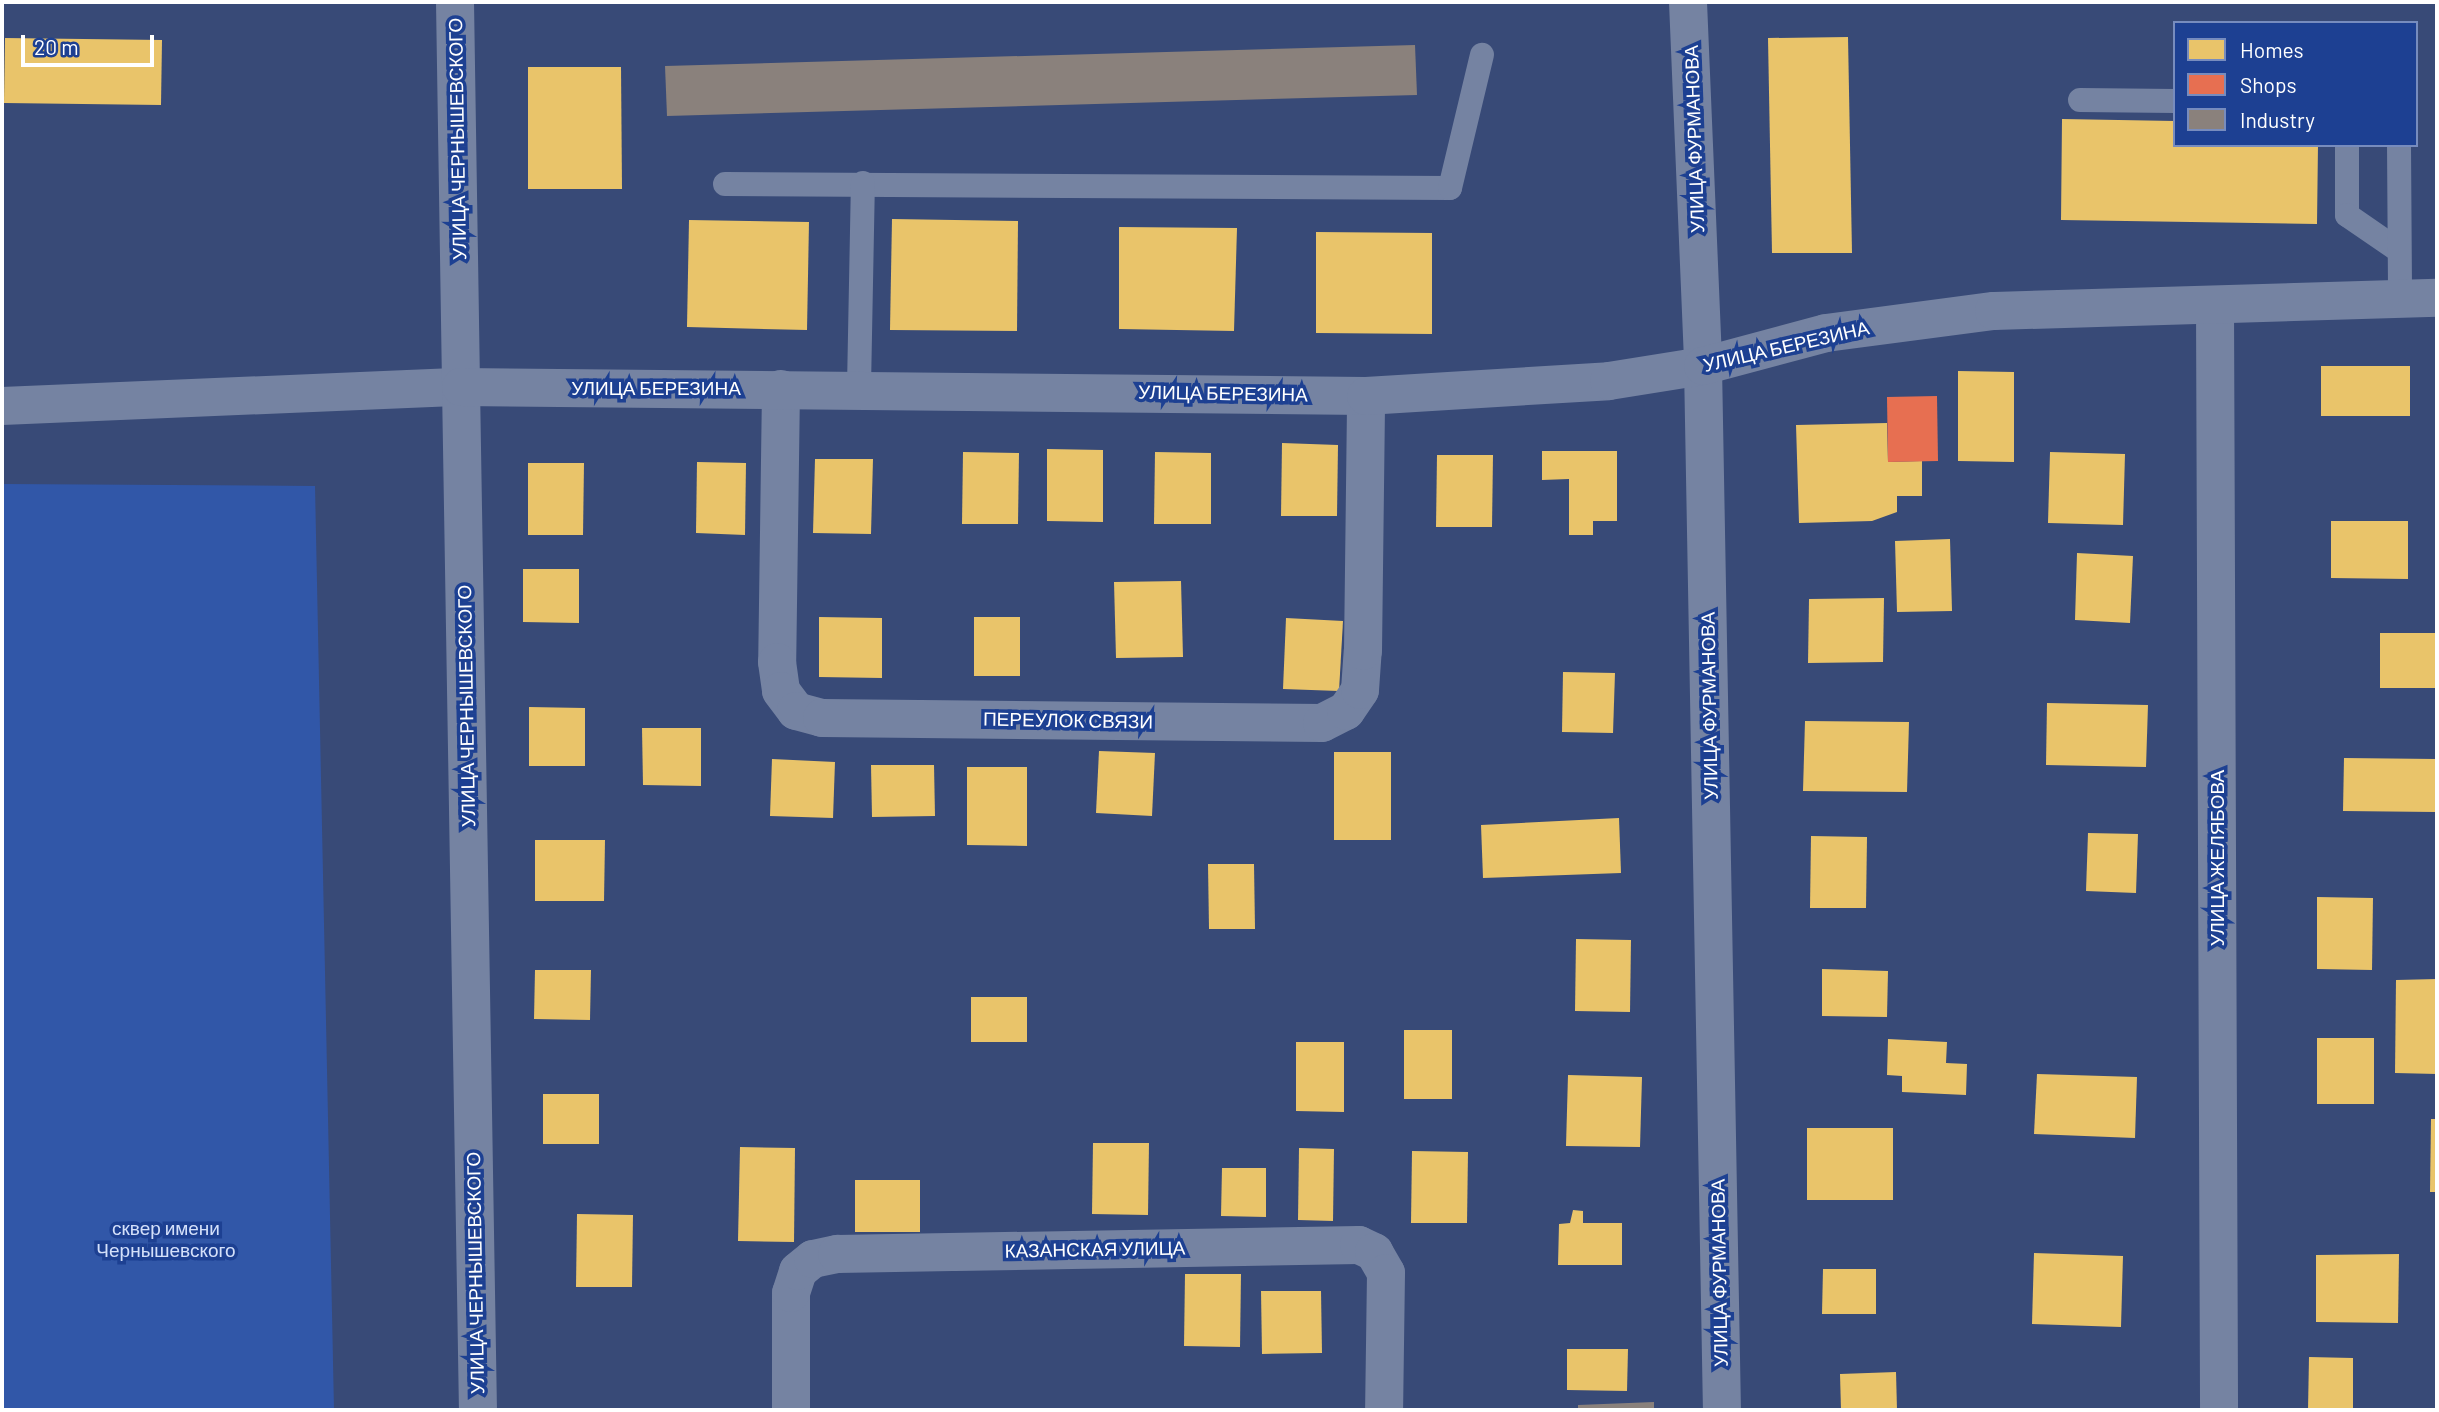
<!DOCTYPE html>
<html>
<head>
<meta charset="utf-8">
<style>
  body { margin:0 }
  #map { position:relative; width:2439px; height:1412px; overflow:hidden; background:#384a77; font-family:Barlow,sans-serif }
  div>[style] { position:absolute }
  .green>* { inset:0; background:#3157a8 }
  .homes>* { inset:0; background:#e9c46a }
  .shops>* { inset:0; background:#e76f51 }
  .industry>* { inset:0; background:#8a817c }
  .service>* { height:24px; margin:-12px; padding:0 12px; transform-origin:12px; border-radius:12px; background:#7583a2 }
  .minor>* { height:38px; margin:-19px; padding:0 19px; transform-origin:19px; border-radius:19px; background:#7583a2 }
  .tertiary>* { height:38px; margin:-19px; padding:0 19px; transform-origin:19px; border-radius:19px; background:#7583a2 }
  span { translate:-50% -50%; white-space:nowrap; text-align:center; line-height:1.15; -webkit-text-stroke:7px #1d4092; paint-order:stroke }
  .street-label { font-size:19px; color:#fff }
  .park-label { font-size:19px; color:#d4e0fa }
  .frame { position:absolute; inset:0; border:4px solid #fff; pointer-events:none }
  .legend { position:absolute; left:2173px; top:21px; width:245px; height:126px; box-sizing:border-box; background:#1d4092; border:2px solid #778cbe; margin:0; padding:9px 12px; list-style:none; font-size:21px; color:#fff }
  .legend li { display:flex; align-items:center; gap:14px; height:35px }
  .legend b { width:35px; border:2px solid #778cbe }
  .scale { position:absolute; left:21px; top:35px; width:133px; height:32px; box-sizing:border-box; border:4px solid #fff; border-top:0; padding-left:9px; font-size:21px; line-height:24px; white-space:nowrap; color:#fff; -webkit-text-stroke:5px #1d4092; paint-order:stroke }
</style>
</head>
<body>
<div id="map">
  <div class="green">
    <div style="clip-path:polygon(2px 484px,315px 486px,334px 1410px,2px 1410px)"></div>
  </div>
  <div class="homes">
    <div style="clip-path:polygon(1848px 37px,1852px 253px,1772px 253px,1768px 38px)"></div>
    <div style="clip-path:polygon(5px 38px,162px 40px,161px 105px,4px 103px)"></div>
    <div style="clip-path:polygon(528px 67px,621px 67px,622px 189px,528px 189px)"></div>
    <div style="clip-path:polygon(2062px 119px,2175px 121px,2175px 145px,2318px 145px,2317px 224px,2061px 220px)"></div>
    <div style="clip-path:polygon(892px 219px,1018px 221px,1017px 331px,890px 330px)"></div>
    <div style="clip-path:polygon(689px 220px,809px 222px,807px 330px,687px 327px)"></div>
    <div style="clip-path:polygon(1119px 227px,1237px 228px,1234px 331px,1119px 329px)"></div>
    <div style="clip-path:polygon(1316px 232px,1432px 233px,1432px 334px,1316px 333px)"></div>
    <div style="clip-path:polygon(2321px 366px,2410px 366px,2410px 416px,2321px 416px)"></div>
    <div style="clip-path:polygon(1958px 371px,2014px 372px,2014px 462px,1958px 461px)"></div>
    <div style="clip-path:polygon(1887px 423px,1888px 462px,1922px 461px,1922px 496px,1897px 496px,1897px 512px,1872px 521px,1799px 523px,1796px 425px)"></div>
    <div style="clip-path:polygon(1282px 443px,1338px 445px,1337px 516px,1281px 516px)"></div>
    <div style="clip-path:polygon(1047px 449px,1103px 450px,1103px 522px,1047px 521px)"></div>
    <div style="clip-path:polygon(1542px 451px,1617px 451px,1617px 521px,1593px 521px,1593px 535px,1569px 535px,1569px 479px,1542px 480px)"></div>
    <div style="clip-path:polygon(963px 452px,1019px 453px,1018px 524px,962px 524px)"></div>
    <div style="clip-path:polygon(1155px 452px,1211px 453px,1211px 524px,1154px 524px)"></div>
    <div style="clip-path:polygon(2050px 452px,2125px 454px,2123px 525px,2048px 523px)"></div>
    <div style="clip-path:polygon(1437px 455px,1493px 455px,1492px 527px,1436px 527px)"></div>
    <div style="clip-path:polygon(815px 459px,873px 459px,871px 534px,813px 533px)"></div>
    <div style="clip-path:polygon(697px 462px,746px 463px,745px 535px,696px 533px)"></div>
    <div style="clip-path:polygon(528px 463px,584px 463px,583px 535px,528px 535px)"></div>
    <div style="clip-path:polygon(2331px 521px,2408px 521px,2408px 579px,2331px 578px)"></div>
    <div style="clip-path:polygon(1950px 539px,1952px 611px,1897px 612px,1895px 541px)"></div>
    <div style="clip-path:polygon(2077px 553px,2133px 556px,2130px 623px,2075px 620px)"></div>
    <div style="clip-path:polygon(523px 569px,579px 569px,579px 623px,523px 622px)"></div>
    <div style="clip-path:polygon(1181px 581px,1183px 657px,1116px 658px,1114px 582px)"></div>
    <div style="clip-path:polygon(1884px 598px,1883px 662px,1808px 663px,1809px 599px)"></div>
    <div style="clip-path:polygon(819px 617px,882px 618px,882px 678px,819px 677px)"></div>
    <div style="clip-path:polygon(974px 617px,1020px 617px,1020px 676px,974px 676px)"></div>
    <div style="clip-path:polygon(1286px 618px,1343px 621px,1339px 691px,1283px 689px)"></div>
    <div style="clip-path:polygon(2380px 633px,2435px 633px,2436px 688px,2380px 688px)"></div>
    <div style="clip-path:polygon(1563px 672px,1615px 673px,1613px 733px,1562px 732px)"></div>
    <div style="clip-path:polygon(2047px 703px,2148px 705px,2146px 767px,2046px 765px)"></div>
    <div style="clip-path:polygon(529px 707px,585px 708px,585px 766px,529px 766px)"></div>
    <div style="clip-path:polygon(1805px 721px,1909px 722px,1907px 792px,1803px 791px)"></div>
    <div style="clip-path:polygon(642px 728px,701px 728px,701px 786px,643px 785px)"></div>
    <div style="clip-path:polygon(1099px 751px,1155px 753px,1152px 816px,1096px 813px)"></div>
    <div style="clip-path:polygon(1334px 752px,1391px 752px,1391px 840px,1334px 840px)"></div>
    <div style="clip-path:polygon(2344px 758px,2436px 759px,2435px 812px,2343px 811px)"></div>
    <div style="clip-path:polygon(772px 759px,835px 762px,833px 818px,770px 816px)"></div>
    <div style="clip-path:polygon(871px 765px,934px 765px,935px 816px,872px 817px)"></div>
    <div style="clip-path:polygon(967px 767px,1027px 767px,1027px 846px,967px 845px)"></div>
    <div style="clip-path:polygon(1619px 818px,1621px 873px,1483px 878px,1481px 825px)"></div>
    <div style="clip-path:polygon(2088px 833px,2138px 834px,2136px 893px,2086px 891px)"></div>
    <div style="clip-path:polygon(1811px 836px,1867px 837px,1866px 908px,1810px 908px)"></div>
    <div style="clip-path:polygon(535px 840px,605px 840px,604px 901px,535px 901px)"></div>
    <div style="clip-path:polygon(1208px 864px,1254px 864px,1255px 929px,1209px 929px)"></div>
    <div style="clip-path:polygon(2317px 897px,2373px 898px,2372px 970px,2317px 969px)"></div>
    <div style="clip-path:polygon(1576px 939px,1631px 940px,1630px 1012px,1575px 1011px)"></div>
    <div style="clip-path:polygon(1822px 969px,1888px 971px,1887px 1017px,1822px 1016px)"></div>
    <div style="clip-path:polygon(535px 970px,591px 970px,590px 1020px,534px 1019px)"></div>
    <div style="clip-path:polygon(2437px 979px,2437px 1074px,2395px 1073px,2396px 980px)"></div>
    <div style="clip-path:polygon(971px 997px,1027px 997px,1027px 1042px,971px 1042px)"></div>
    <div style="clip-path:polygon(1404px 1030px,1452px 1030px,1452px 1099px,1404px 1099px)"></div>
    <div style="clip-path:polygon(2317px 1038px,2374px 1038px,2374px 1104px,2317px 1104px)"></div>
    <div style="clip-path:polygon(1888px 1039px,1947px 1042px,1946px 1063px,1967px 1064px,1966px 1095px,1902px 1092px,1902px 1076px,1887px 1075px)"></div>
    <div style="clip-path:polygon(1296px 1042px,1344px 1042px,1344px 1112px,1296px 1111px)"></div>
    <div style="clip-path:polygon(2037px 1074px,2137px 1077px,2135px 1138px,2034px 1134px)"></div>
    <div style="clip-path:polygon(1568px 1075px,1642px 1077px,1640px 1147px,1566px 1146px)"></div>
    <div style="clip-path:polygon(543px 1094px,599px 1094px,599px 1144px,543px 1144px)"></div>
    <div style="clip-path:polygon(2431px 1119px,2437px 1119px,2437px 1192px,2430px 1192px)"></div>
    <div style="clip-path:polygon(1807px 1128px,1893px 1128px,1893px 1200px,1807px 1200px)"></div>
    <div style="clip-path:polygon(1093px 1143px,1149px 1143px,1148px 1215px,1092px 1214px)"></div>
    <div style="clip-path:polygon(740px 1147px,795px 1148px,794px 1242px,738px 1241px)"></div>
    <div style="clip-path:polygon(1299px 1148px,1334px 1149px,1333px 1221px,1298px 1220px)"></div>
    <div style="clip-path:polygon(1412px 1151px,1468px 1152px,1467px 1223px,1411px 1223px)"></div>
    <div style="clip-path:polygon(1222px 1168px,1266px 1168px,1266px 1217px,1221px 1216px)"></div>
    <div style="clip-path:polygon(855px 1180px,920px 1180px,920px 1232px,855px 1232px)"></div>
    <div style="clip-path:polygon(1573px 1210px,1583px 1211px,1583px 1223px,1622px 1223px,1622px 1265px,1558px 1265px,1559px 1224px,1570px 1223px)"></div>
    <div style="clip-path:polygon(577px 1214px,633px 1215px,632px 1287px,576px 1287px)"></div>
    <div style="clip-path:polygon(2034px 1253px,2123px 1256px,2121px 1327px,2032px 1324px)"></div>
    <div style="clip-path:polygon(2399px 1254px,2398px 1323px,2316px 1322px,2316px 1255px)"></div>
    <div style="clip-path:polygon(1823px 1269px,1876px 1269px,1876px 1314px,1822px 1314px)"></div>
    <div style="clip-path:polygon(1185px 1274px,1241px 1274px,1240px 1347px,1184px 1346px)"></div>
    <div style="clip-path:polygon(1261px 1291px,1321px 1291px,1322px 1353px,1262px 1354px)"></div>
    <div style="clip-path:polygon(1567px 1349px,1628px 1349px,1627px 1391px,1567px 1390px)"></div>
    <div style="clip-path:polygon(2309px 1357px,2353px 1358px,2353px 1410px,2308px 1410px)"></div>
    <div style="clip-path:polygon(1896px 1372px,1897px 1410px,1841px 1410px,1840px 1374px)"></div>
  </div>
  <div class="shops">
    <div style="clip-path:polygon(1937px 396px,1938px 461px,1888px 462px,1887px 397px)"></div>
  </div>
  <div class="industry">
    <div style="clip-path:polygon(1415px 45px,1417px 95px,667px 116px,665px 66px)"></div>
    <div style="clip-path:polygon(1654px 1402px,1654px 1410px,1578px 1410px,1578px 1405px)"></div>
  </div>
  <div class="service">
    <div style="left:2080px;top:100px;width:95px;rotate:0.6deg"></div>
    <div style="left:2347px;top:145px;width:70px;rotate:90deg"></div>
    <div style="left:2347px;top:215px;width:62px;rotate:34.5deg"></div>
    <div style="left:2399px;top:145px;width:153px;rotate:89.6deg"></div>
    <div style="left:725px;top:184px;width:725px;rotate:0.32deg"></div>
    <div style="left:1450px;top:188px;width:137px;rotate:-76.5deg"></div>
    <div style="left:859px;top:387px;width:204px;rotate:-88.9deg"></div>
  </div>
  <div class="minor">
    <div style="left:1688px;top:2px;width:364px;rotate:87.6deg"></div>
    <div style="left:1703px;top:366px;width:1044px;rotate:88.96deg"></div>
    <div style="left:2215px;top:306px;width:1104px;rotate:89.79deg"></div>
    <div style="left:781px;top:389px;width:273px;rotate:90.8deg"></div>
    <div style="left:777px;top:662px;width:29px;rotate:82deg"></div>
    <div style="left:781px;top:691px;width:25px;rotate:53deg"></div>
    <div style="left:796px;top:711px;width:27px;rotate:15deg"></div>
    <div style="left:822px;top:718px;width:500px;rotate:0.57deg"></div>
    <div style="left:1322px;top:723px;width:27px;rotate:-27deg"></div>
    <div style="left:1346px;top:711px;width:25px;rotate:-56deg"></div>
    <div style="left:1360px;top:690px;width:39px;rotate:-86deg"></div>
    <div style="left:1363px;top:651px;width:255px;rotate:-89.3deg"></div>
    <div style="left:2px;top:406px;width:459px;rotate:-2.4deg"></div>
    <div style="left:461px;top:387px;width:1023px;rotate:89.05deg"></div>
    <div style="left:791px;top:1410px;width:117px;rotate:-90deg"></div>
    <div style="left:791px;top:1293px;width:23px;rotate:-72deg"></div>
    <div style="left:798px;top:1271px;width:19px;rotate:-39deg"></div>
    <div style="left:813px;top:1259px;width:25px;rotate:-12deg"></div>
    <div style="left:837px;top:1254px;width:522px;rotate:-0.99deg"></div>
    <div style="left:1359px;top:1245px;width:17px;rotate:25deg"></div>
    <div style="left:1374px;top:1252px;width:24px;rotate:60deg"></div>
    <div style="left:1386px;top:1273px;width:137px;rotate:90.8deg"></div>
  </div>
  <div class="tertiary">
    <div style="left:455px;top:2px;width:385px;rotate:89.1deg"></div>
    <div style="left:461px;top:387px;width:905px;rotate:0.57deg"></div>
    <div style="left:1366px;top:396px;width:243px;rotate:-3.5deg"></div>
    <div style="left:1609px;top:381px;width:95px;rotate:-9.1deg"></div>
    <div style="left:1703px;top:366px;width:127px;rotate:-15deg"></div>
    <div style="left:1826px;top:333px;width:169px;rotate:-7.5deg"></div>
    <div style="left:1994px;top:311px;width:443px;rotate:-1.7deg"></div>
  </div>
  <div class="street-label">
    <span style="left:457px;top:139px;rotate:-91deg">УЛИЦА ЧЕРНЫШЕВСКОГО</span>
    <span style="left:1694px;top:139px;rotate:-92deg">УЛИЦА ФУРМАНОВА</span>
    <span style="left:1786px;top:346px;rotate:-13deg">УЛИЦА БЕРЕЗИНА</span>
    <span style="left:656px;top:388px">УЛИЦА БЕРЕЗИНА</span>
    <span style="left:1223px;top:393px;rotate:1deg">УЛИЦА БЕРЕЗИНА</span>
    <span style="left:466px;top:706px;rotate:-91deg">УЛИЦА ЧЕРНЫШЕВСКОГО</span>
    <span style="left:1709px;top:706px;rotate:-91deg">УЛИЦА ФУРМАНОВА</span>
    <span style="left:1068px;top:720px;rotate:1deg">ПЕРЕУЛОК СВЯЗИ</span>
    <span style="left:2217px;top:858px;rotate:-90deg">УЛИЦА ЖЕЛЯБОВА</span>
    <span style="left:1095px;top:1249px;rotate:-1deg">КАЗАНСКАЯ УЛИЦА</span>
    <span style="left:475px;top:1273px;rotate:-91deg">УЛИЦА ЧЕРНЫШЕВСКОГО</span>
    <span style="left:1719px;top:1273px;rotate:-91deg">УЛИЦА ФУРМАНОВА</span>
  </div>
  <div class="park-label">
    <span style="left:166px;top:1239px">сквер имени<br>Чернышевского</span>
  </div>
  <div class="frame"></div>
  <ul class="legend">
  <li><b style="height:19px;background:#e9c46a"></b>Homes</li>
  <li><b style="height:19px;background:#e76f51"></b>Shops</li>
  <li><b style="height:19px;background:#8a817c"></b>Industry</li>
  </ul>
  <div class="scale">20 m</div>
</div>
</body>
</html>
